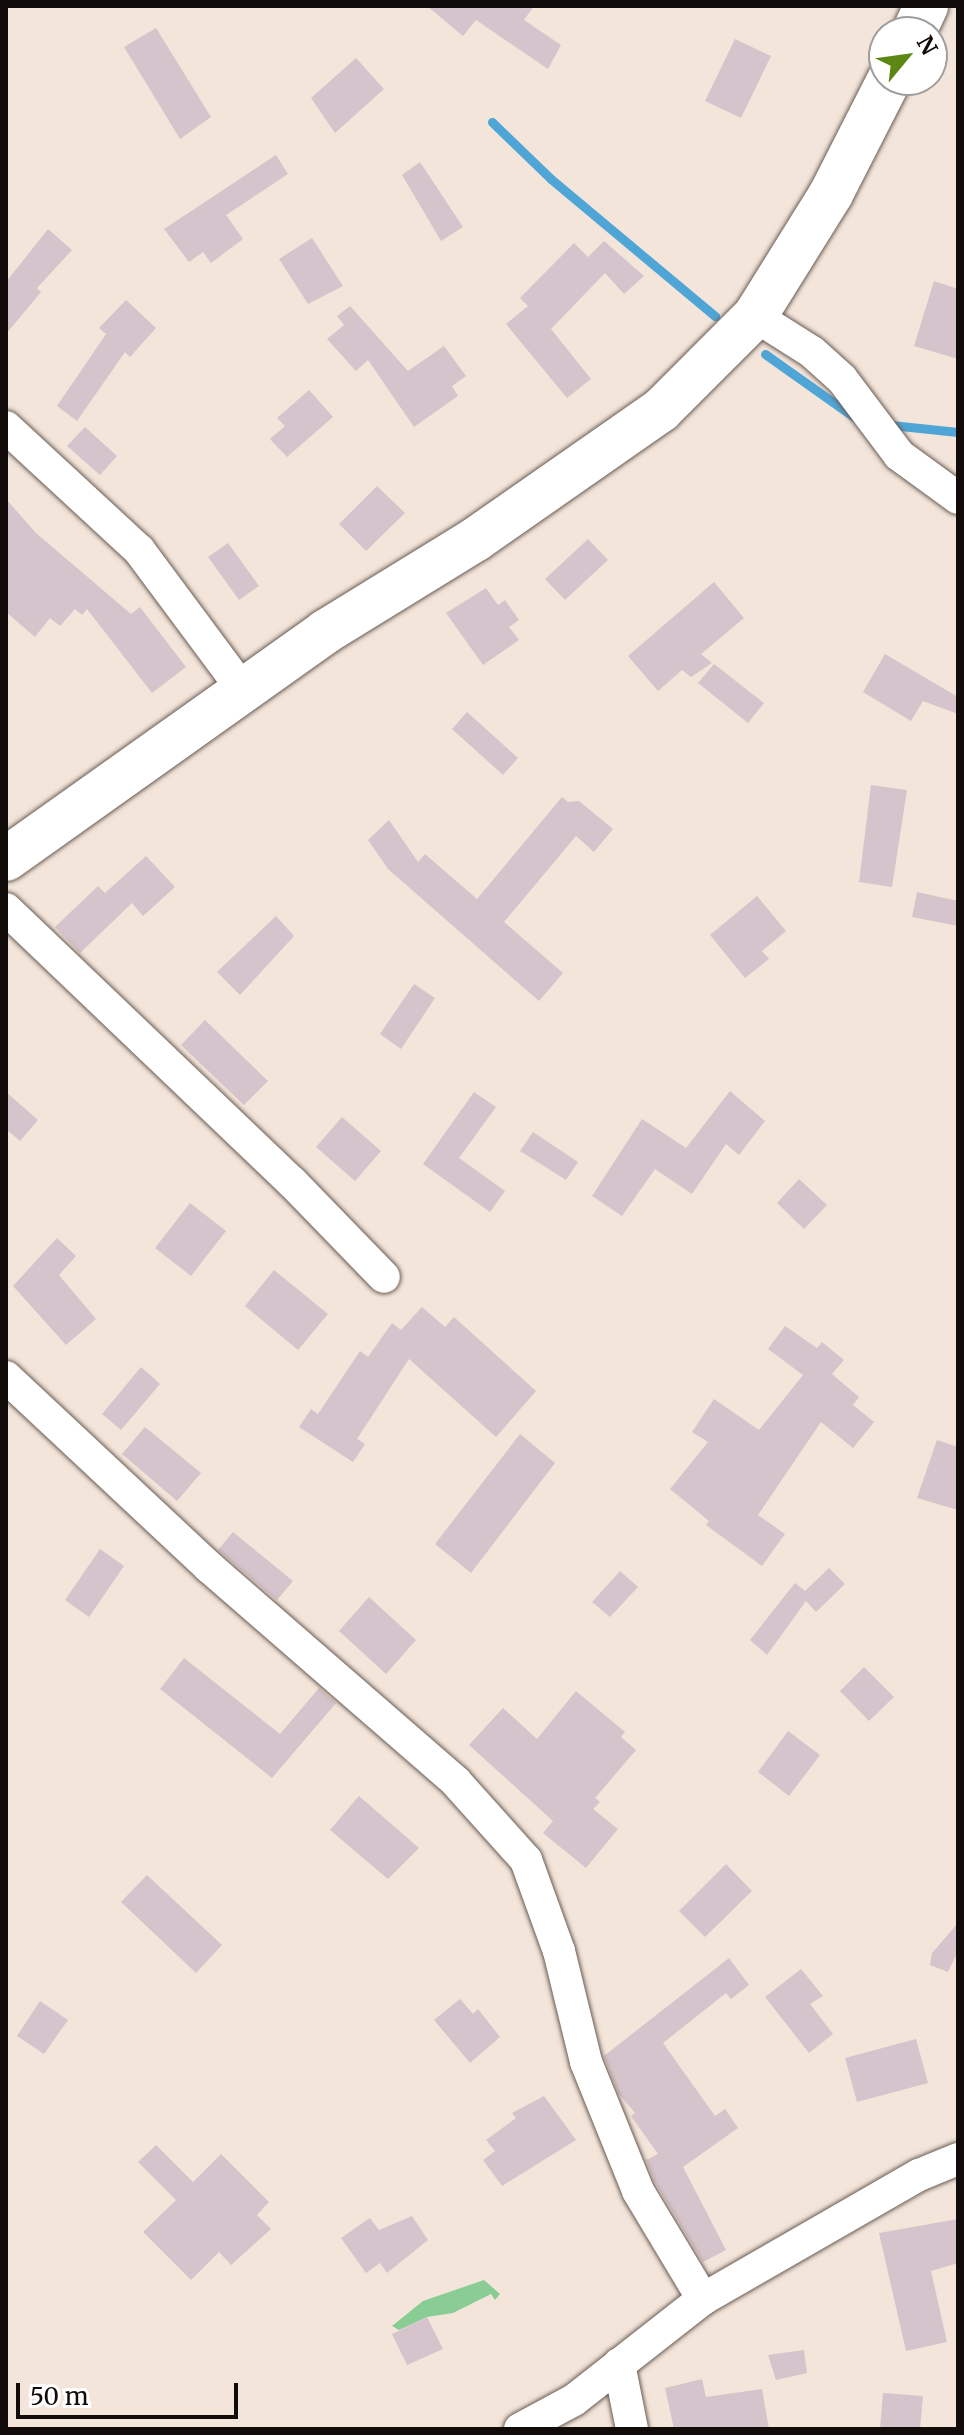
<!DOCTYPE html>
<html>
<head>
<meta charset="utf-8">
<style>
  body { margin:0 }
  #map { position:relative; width:964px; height:2435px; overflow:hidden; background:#f3e5da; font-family:Merriweather,serif }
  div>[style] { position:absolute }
  .green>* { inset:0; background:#89cc94 }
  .stream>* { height:9px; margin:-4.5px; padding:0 4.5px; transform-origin:4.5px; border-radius:4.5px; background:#50a5d7 }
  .building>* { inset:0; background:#d5c4cb }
  .roads { filter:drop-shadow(0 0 2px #695c53) drop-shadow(0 0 2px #695c53) }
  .minor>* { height:32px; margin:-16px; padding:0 16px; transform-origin:16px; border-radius:16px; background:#fff }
  .secondary>* { height:44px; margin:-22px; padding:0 22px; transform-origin:22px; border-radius:22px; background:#fff }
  span { translate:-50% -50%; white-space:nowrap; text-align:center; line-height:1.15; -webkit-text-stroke:6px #fff; paint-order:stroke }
  .frame { position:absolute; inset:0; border:8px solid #110c09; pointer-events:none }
  .north { position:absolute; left:868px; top:16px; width:80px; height:80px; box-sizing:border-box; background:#fff; border:2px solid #a09e9d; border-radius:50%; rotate:61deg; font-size:22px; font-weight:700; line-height:32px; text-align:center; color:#110c09 }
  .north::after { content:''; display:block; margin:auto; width:28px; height:36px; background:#5c8714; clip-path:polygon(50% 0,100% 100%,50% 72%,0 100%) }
  .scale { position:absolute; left:16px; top:2383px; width:222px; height:36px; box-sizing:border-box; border:4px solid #110c09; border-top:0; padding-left:10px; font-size:24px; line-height:28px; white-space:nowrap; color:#110c09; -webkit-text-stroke:6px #fff; paint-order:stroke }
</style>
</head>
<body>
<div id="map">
  <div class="green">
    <div style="clip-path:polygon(484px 2280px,500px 2294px,495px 2300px,491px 2294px,453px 2313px,427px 2317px,399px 2330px,392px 2326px,423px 2301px)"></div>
  </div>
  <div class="stream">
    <div style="left:492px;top:122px;width:82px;rotate:44deg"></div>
    <div style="left:551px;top:179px;width:214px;rotate:39.9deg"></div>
    <div style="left:765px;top:354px;width:109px;rotate:35.3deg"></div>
    <div style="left:891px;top:425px;width:67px;rotate:6deg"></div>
  </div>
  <div class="building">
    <div style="clip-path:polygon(427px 6px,534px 6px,524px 20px,561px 45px,548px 69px,476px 20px,463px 36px)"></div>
    <div style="clip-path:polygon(156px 28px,211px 117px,180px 139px,124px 47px)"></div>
    <div style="clip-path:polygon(735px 39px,771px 56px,741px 118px,705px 101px)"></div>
    <div style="clip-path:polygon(356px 58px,384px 89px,335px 133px,311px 98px)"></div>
    <div style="clip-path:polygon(276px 155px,288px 174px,226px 215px,243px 239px,211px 263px,203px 252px,189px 262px,164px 229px)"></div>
    <div style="clip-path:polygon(420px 162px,463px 227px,441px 241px,402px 175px)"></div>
    <div style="clip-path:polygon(48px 229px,72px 250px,37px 288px,41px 292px,6px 334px,6px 282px)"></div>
    <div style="clip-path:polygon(312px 238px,343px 286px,308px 304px,279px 259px)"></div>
    <div style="clip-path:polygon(604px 241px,644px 276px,624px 294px,605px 273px,551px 329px,591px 379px,567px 398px,506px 324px,528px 306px,520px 298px,574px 243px,588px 257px)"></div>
    <div style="clip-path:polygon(934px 281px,958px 289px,958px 359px,914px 346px)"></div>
    <div style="clip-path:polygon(126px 300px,156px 328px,130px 357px,125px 352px,77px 421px,57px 406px,106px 334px,99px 328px)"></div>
    <div style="clip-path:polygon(350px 306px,408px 371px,444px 346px,466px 376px,452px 386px,458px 396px,414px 427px,368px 360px,356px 371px,327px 339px,344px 325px,337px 316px)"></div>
    <div style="clip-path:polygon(309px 390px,333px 417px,287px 457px,270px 439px,285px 426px,277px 418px)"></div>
    <div style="clip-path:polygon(85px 427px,117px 456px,100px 475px,67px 446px)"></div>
    <div style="clip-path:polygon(377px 486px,405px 513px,366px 551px,339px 524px)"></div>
    <div style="clip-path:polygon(6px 499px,36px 533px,131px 614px,140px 607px,186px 667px,152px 693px,87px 609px,82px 615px,75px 609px,60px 626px,50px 618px,35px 637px,6px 612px)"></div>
    <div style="clip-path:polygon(588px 539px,608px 560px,565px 600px,545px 579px)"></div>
    <div style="clip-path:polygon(228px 543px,259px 586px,239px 600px,208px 557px)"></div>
    <div style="clip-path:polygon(714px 582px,744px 618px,701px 654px,712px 663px,691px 677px,682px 670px,658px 691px,628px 656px)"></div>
    <div style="clip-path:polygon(486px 588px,498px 605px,505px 600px,519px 620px,509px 627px,519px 640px,483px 665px,446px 613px)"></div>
    <div style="clip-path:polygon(885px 654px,958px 697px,958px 714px,923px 701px,911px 721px,863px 692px)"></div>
    <div style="clip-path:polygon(714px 664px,764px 703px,748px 723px,698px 683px)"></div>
    <div style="clip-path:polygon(467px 712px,518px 758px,503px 775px,452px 729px)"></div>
    <div style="clip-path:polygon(871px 785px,907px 790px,892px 887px,859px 882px)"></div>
    <div style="clip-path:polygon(562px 797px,568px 802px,579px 801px,613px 829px,594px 852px,576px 836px,504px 922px,563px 973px,539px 1001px,388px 869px,368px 840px,389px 820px,418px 862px,425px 854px,477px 899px)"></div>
    <div style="clip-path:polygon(146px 856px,175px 887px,143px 916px,132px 903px,80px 953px,55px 927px,98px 886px,105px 893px)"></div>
    <div style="clip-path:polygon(917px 892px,958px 901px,958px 926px,912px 917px)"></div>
    <div style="clip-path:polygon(757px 896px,786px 931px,762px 951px,769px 959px,745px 978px,710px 935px)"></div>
    <div style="clip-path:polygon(276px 916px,294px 936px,240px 995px,217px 972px)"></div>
    <div style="clip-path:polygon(414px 984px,435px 998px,401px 1049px,380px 1034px)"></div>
    <div style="clip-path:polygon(205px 1020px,268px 1081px,244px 1105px,181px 1045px)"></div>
    <div style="clip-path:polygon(730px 1091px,765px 1121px,739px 1155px,726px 1144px,692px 1194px,655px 1169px,622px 1216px,592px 1196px,642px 1119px,686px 1148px)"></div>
    <div style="clip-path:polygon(6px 1092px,38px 1120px,20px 1141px,6px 1129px)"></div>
    <div style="clip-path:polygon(474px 1092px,496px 1107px,459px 1158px,505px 1191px,490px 1212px,423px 1164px)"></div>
    <div style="clip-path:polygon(342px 1117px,381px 1151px,355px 1181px,316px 1147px)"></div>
    <div style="clip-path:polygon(533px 1132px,578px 1162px,566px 1180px,520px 1151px)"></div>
    <div style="clip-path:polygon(799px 1179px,827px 1205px,804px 1229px,777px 1203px)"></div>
    <div style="clip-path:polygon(190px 1203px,226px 1231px,191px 1276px,155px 1248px)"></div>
    <div style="clip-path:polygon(57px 1238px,76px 1256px,59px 1275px,96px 1319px,66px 1345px,13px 1286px)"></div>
    <div style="clip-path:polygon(274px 1270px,328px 1314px,298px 1350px,245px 1306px)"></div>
    <div style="clip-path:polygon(422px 1307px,445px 1327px,454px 1317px,536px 1391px,496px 1437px,409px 1359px,357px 1439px,365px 1444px,353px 1462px,299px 1427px,311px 1409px,318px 1414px,360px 1351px,368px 1357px,392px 1323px,401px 1330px)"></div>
    <div style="clip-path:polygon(785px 1326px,817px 1348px,822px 1342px,844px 1360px,832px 1374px,859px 1397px,853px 1405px,874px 1422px,853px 1448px,821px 1422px,758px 1515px,785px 1534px,762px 1566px,706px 1525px,709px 1521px,670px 1489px,708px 1442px,692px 1432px,714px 1399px,759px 1430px,803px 1375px,768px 1349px)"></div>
    <div style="clip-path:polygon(141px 1367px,160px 1384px,121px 1430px,102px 1414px)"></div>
    <div style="clip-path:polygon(145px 1427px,201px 1473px,177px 1501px,122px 1454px)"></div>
    <div style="clip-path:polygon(520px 1434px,555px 1463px,471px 1573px,435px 1544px)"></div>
    <div style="clip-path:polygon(937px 1440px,958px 1447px,958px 1510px,917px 1498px)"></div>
    <div style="clip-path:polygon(233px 1532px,293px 1581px,277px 1600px,218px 1550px)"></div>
    <div style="clip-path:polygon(100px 1549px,124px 1566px,89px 1617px,65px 1600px)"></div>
    <div style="clip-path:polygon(829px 1568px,845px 1584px,816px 1612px,806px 1601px,767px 1655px,750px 1640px,795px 1583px,805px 1591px)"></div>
    <div style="clip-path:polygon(620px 1571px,638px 1587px,610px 1617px,592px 1602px)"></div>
    <div style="clip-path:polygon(369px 1597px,416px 1640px,386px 1674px,339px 1631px)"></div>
    <div style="clip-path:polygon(184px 1658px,280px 1734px,319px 1688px,336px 1703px,272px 1778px,160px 1689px)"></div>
    <div style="clip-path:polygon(864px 1667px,894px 1697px,869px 1721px,840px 1691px)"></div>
    <div style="clip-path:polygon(576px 1691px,625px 1732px,621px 1737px,636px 1750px,595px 1798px,600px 1802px,593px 1809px,618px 1829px,586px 1868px,543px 1833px,553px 1821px,469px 1745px,503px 1708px,537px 1739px)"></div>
    <div style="clip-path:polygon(788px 1731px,820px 1755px,789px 1796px,758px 1772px)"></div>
    <div style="clip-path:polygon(359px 1796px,419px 1848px,388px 1879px,330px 1830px)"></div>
    <div style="clip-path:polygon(726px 1864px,752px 1891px,705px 1937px,679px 1911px)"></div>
    <div style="clip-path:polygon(147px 1875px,222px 1945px,196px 1973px,121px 1902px)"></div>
    <div style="clip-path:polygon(958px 1923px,958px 1951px,948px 1972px,930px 1965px,932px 1953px)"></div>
    <div style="clip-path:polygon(729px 1958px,749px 1985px,731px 1999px,726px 1993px,663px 2043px,715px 2116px,725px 2109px,738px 2128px,683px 2167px,726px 2250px,703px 2262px,655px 2182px,646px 2160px,658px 2154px,631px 2116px,635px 2113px,619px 2094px,604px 2056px)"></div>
    <div style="clip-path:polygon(801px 1969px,823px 1996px,810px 2004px,833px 2034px,809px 2053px,765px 1997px)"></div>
    <div style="clip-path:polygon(460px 1999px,473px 2014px,478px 2009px,500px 2037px,470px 2063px,434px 2020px)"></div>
    <div style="clip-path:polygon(40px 2001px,68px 2020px,44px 2054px,17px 2036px)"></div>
    <div style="clip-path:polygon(916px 2039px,928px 2083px,857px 2102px,845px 2058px)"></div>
    <div style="clip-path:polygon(544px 2096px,576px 2140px,502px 2186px,483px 2160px,495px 2151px,486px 2140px,516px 2118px,512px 2113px)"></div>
    <div style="clip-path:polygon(156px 2145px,193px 2182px,221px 2154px,269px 2202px,257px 2215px,271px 2229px,231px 2265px,219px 2252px,191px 2280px,143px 2232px,176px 2200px,138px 2162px)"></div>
    <div style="clip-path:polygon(412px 2216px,428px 2240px,387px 2273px,380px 2263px,366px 2273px,341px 2238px,370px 2218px,379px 2230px)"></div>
    <div style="clip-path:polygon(958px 2219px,958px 2263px,931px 2271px,947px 2342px,906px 2351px,879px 2233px)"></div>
    <div style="clip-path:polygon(427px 2317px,443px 2349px,407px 2365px,392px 2334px)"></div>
    <div style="clip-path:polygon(804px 2350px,807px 2373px,776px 2380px,768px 2355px)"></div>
    <div style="clip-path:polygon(702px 2379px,706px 2397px,762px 2389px,769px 2429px,674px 2429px,665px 2388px)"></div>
    <div style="clip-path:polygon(883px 2393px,923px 2396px,920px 2429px,880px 2429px)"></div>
  </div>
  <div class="roads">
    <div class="minor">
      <div style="left:755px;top:316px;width:67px;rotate:32.3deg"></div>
      <div style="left:812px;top:352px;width:40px;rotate:42deg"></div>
      <div style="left:842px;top:379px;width:95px;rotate:53.1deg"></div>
      <div style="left:899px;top:455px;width:73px;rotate:36.1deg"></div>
      <div style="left:6px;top:427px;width:181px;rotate:42.8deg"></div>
      <div style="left:139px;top:550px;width:174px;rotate:53.4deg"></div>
      <div style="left:6px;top:909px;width:395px;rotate:43.7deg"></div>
      <div style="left:292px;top:1182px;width:132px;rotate:45.9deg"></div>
      <div style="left:6px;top:1377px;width:278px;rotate:43.1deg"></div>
      <div style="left:209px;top:1567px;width:327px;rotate:41deg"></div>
      <div style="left:456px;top:1782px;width:105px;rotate:48.1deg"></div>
      <div style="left:526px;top:1860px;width:97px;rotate:70.1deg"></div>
      <div style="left:559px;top:1951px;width:114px;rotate:76.3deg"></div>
      <div style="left:586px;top:2062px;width:139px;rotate:68deg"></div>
      <div style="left:638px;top:2191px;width:126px;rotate:59deg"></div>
      <div style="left:619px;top:2364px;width:66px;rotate:78.7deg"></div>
      <div style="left:520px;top:2429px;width:61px;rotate:-28.2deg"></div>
      <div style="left:574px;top:2400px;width:164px;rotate:-38.1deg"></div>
      <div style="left:703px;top:2299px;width:249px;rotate:-29.9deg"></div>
      <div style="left:919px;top:2175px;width:42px;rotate:-22.3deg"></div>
    </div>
    <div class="secondary">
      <div style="left:914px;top:32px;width:29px;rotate:-65deg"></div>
      <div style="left:6px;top:859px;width:392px;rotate:-35.4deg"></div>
      <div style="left:325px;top:632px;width:177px;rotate:-31.6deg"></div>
      <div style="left:476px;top:539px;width:226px;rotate:-34.9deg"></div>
      <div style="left:661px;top:410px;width:133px;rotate:-45deg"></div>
      <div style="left:755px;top:316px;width:144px;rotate:-58.1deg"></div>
      <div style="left:831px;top:194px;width:128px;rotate:-63deg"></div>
    </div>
  </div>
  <div class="frame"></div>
  <div class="north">N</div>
  <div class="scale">50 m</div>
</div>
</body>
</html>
